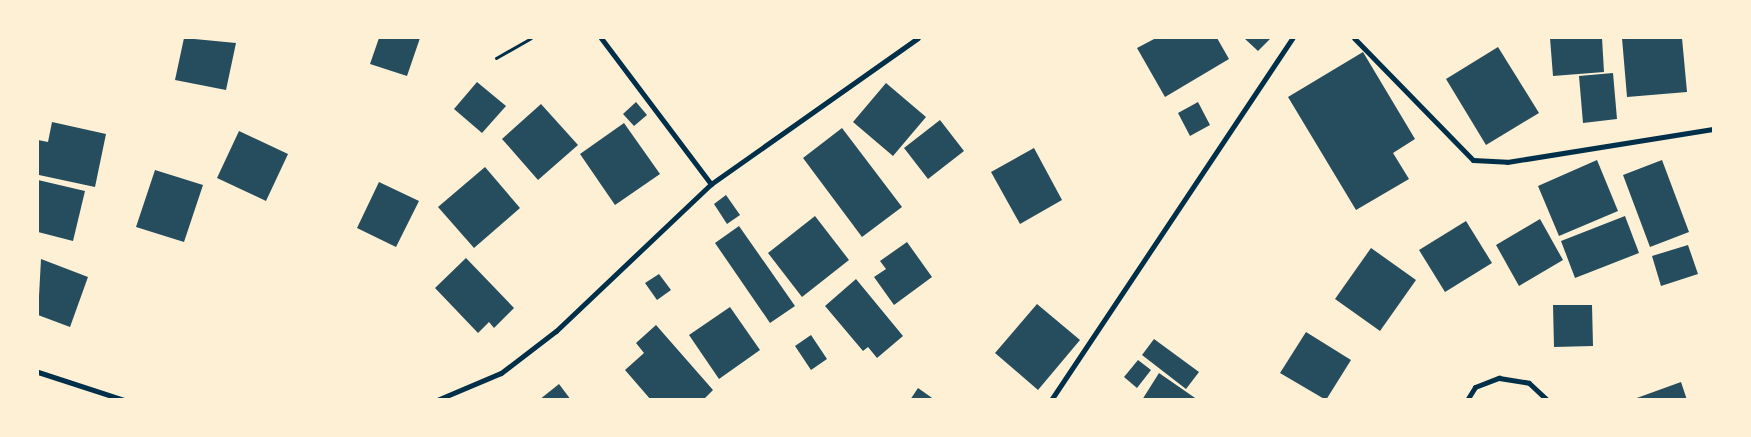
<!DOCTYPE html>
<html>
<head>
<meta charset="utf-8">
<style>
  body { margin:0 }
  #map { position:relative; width:1751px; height:437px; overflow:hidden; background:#fdf0d5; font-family:Signika,sans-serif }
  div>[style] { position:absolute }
  .building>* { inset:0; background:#264d5e }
  .path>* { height:3px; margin:-1.5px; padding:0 1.5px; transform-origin:1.5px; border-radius:1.5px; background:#003049 }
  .minor>* { height:5px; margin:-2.5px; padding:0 2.5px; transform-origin:2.5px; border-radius:2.5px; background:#003049 }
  span { translate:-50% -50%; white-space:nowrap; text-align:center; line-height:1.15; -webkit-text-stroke:4.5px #fdf0d5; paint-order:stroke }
  .frame { position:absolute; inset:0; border:39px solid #fdf0d5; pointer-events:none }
</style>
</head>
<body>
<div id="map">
  <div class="building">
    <div style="clip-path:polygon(184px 38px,236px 43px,226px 90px,175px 80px)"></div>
    <div style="clip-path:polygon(379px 38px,420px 38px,407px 76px,370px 64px)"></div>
    <div style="clip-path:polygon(1156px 38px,1217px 38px,1229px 59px,1165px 97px,1137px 48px)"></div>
    <div style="clip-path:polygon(1244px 38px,1271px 38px,1258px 51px)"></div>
    <div style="clip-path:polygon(1550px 38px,1602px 38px,1604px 72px,1553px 76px)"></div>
    <div style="clip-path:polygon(1622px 38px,1682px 38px,1687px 92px,1627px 97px)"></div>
    <div style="clip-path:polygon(1498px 47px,1539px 113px,1486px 145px,1446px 79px)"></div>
    <div style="clip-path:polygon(1363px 52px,1415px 139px,1393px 153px,1409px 179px,1356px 210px,1288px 97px)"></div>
    <div style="clip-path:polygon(1613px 73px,1617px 119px,1583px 123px,1579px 76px)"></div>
    <div style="clip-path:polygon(477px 82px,506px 106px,482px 133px,454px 109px)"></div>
    <div style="clip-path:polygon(886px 83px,926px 117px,893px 156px,853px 122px)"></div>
    <div style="clip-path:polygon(636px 102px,647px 115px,634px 126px,623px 114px)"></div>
    <div style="clip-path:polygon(1198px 102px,1210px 125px,1190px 136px,1178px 113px)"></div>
    <div style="clip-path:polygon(541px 104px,578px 145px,538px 180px,502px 139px)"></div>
    <div style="clip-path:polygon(940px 120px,964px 151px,928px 179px,904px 148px)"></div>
    <div style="clip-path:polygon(52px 122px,106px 134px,95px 187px,39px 175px,38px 140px,48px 142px)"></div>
    <div style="clip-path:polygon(624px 123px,660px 174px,615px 205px,580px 154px)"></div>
    <div style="clip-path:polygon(842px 128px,902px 207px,862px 237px,803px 158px)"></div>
    <div style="clip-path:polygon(239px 131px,288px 154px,266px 201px,217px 178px)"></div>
    <div style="clip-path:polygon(1034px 148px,1062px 200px,1020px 224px,991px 172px)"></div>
    <div style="clip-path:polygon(1597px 160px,1618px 211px,1559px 236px,1538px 186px)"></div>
    <div style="clip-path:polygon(1662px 160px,1689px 232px,1650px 247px,1623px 175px)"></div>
    <div style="clip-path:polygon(485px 167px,520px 208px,474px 248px,438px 207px)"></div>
    <div style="clip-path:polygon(155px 170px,203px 185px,184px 242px,136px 227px)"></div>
    <div style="clip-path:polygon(38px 180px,85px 191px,73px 241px,38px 232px)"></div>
    <div style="clip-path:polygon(379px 182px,419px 201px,396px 247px,357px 228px)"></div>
    <div style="clip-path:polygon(726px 195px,740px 215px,727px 224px,714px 204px)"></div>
    <div style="clip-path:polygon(815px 216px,849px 260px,802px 297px,768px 253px)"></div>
    <div style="clip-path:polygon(1625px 216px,1639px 253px,1575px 278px,1561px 241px)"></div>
    <div style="clip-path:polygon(1540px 219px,1563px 260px,1519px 286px,1496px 245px)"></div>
    <div style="clip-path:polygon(1466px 221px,1492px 263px,1445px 292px,1419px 250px)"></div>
    <div style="clip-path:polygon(739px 226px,795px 306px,770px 323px,715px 243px)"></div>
    <div style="clip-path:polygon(907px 242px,932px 277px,894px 305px,874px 277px,886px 269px,880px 261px)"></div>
    <div style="clip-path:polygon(1688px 245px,1698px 274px,1661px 286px,1652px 256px)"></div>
    <div style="clip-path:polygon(1371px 248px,1416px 280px,1380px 331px,1335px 299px)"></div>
    <div style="clip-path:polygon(466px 258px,514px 308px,494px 328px,489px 322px,478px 333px,435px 288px)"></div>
    <div style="clip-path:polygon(41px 259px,88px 277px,70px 327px,38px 315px)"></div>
    <div style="clip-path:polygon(659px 274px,671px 290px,657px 300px,645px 283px)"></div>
    <div style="clip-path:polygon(856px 279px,903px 336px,877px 358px,868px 347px,863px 351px,825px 306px)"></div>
    <div style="clip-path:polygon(1037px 304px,1080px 340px,1038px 390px,995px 353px)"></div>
    <div style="clip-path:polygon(1553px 305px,1592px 305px,1593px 346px,1554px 347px)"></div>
    <div style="clip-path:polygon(730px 307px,760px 350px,719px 379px,689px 335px)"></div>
    <div style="clip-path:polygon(656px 325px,713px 390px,703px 400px,651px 400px,625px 370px,644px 353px,636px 343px)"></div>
    <div style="clip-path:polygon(1306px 332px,1351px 360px,1326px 400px,1280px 373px)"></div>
    <div style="clip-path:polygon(811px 335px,827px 359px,811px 370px,795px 346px)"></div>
    <div style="clip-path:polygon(1154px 339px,1199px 372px,1186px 389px,1142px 355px)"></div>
    <div style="clip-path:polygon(1138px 360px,1151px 370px,1137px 388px,1124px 377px)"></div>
    <div style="clip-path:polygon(1159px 373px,1198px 400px,1142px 400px)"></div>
    <div style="clip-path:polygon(1681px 382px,1687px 400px,1634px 400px,1634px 399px)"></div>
    <div style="clip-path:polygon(559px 384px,571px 400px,539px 400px)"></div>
    <div style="clip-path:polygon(918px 388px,935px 400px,910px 400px)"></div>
  </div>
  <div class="path">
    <div style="left:496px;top:58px;width:40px;rotate:-29.7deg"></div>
  </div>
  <div class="minor">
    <div style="left:601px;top:38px;width:183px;rotate:53deg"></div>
    <div style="left:1354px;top:38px;width:170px;rotate:45.7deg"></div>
    <div style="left:1473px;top:160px;width:34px;rotate:3deg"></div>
    <div style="left:1507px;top:162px;width:210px;rotate:-9.1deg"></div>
    <div style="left:38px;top:372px;width:90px;rotate:18deg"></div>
    <div style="left:437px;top:400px;width:69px;rotate:-22.9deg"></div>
    <div style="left:501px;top:373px;width:69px;rotate:-37.4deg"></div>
    <div style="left:556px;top:331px;width:214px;rotate:-43.5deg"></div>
    <div style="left:711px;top:184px;width:253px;rotate:-35.2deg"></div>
    <div style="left:1051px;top:400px;width:435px;rotate:-56.3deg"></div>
    <div style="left:1467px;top:400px;width:15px;rotate:-58deg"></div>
    <div style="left:1475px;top:387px;width:26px;rotate:-21deg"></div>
    <div style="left:1499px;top:378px;width:30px;rotate:9deg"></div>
    <div style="left:1529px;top:383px;width:25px;rotate:43deg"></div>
  </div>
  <div class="frame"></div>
</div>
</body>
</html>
